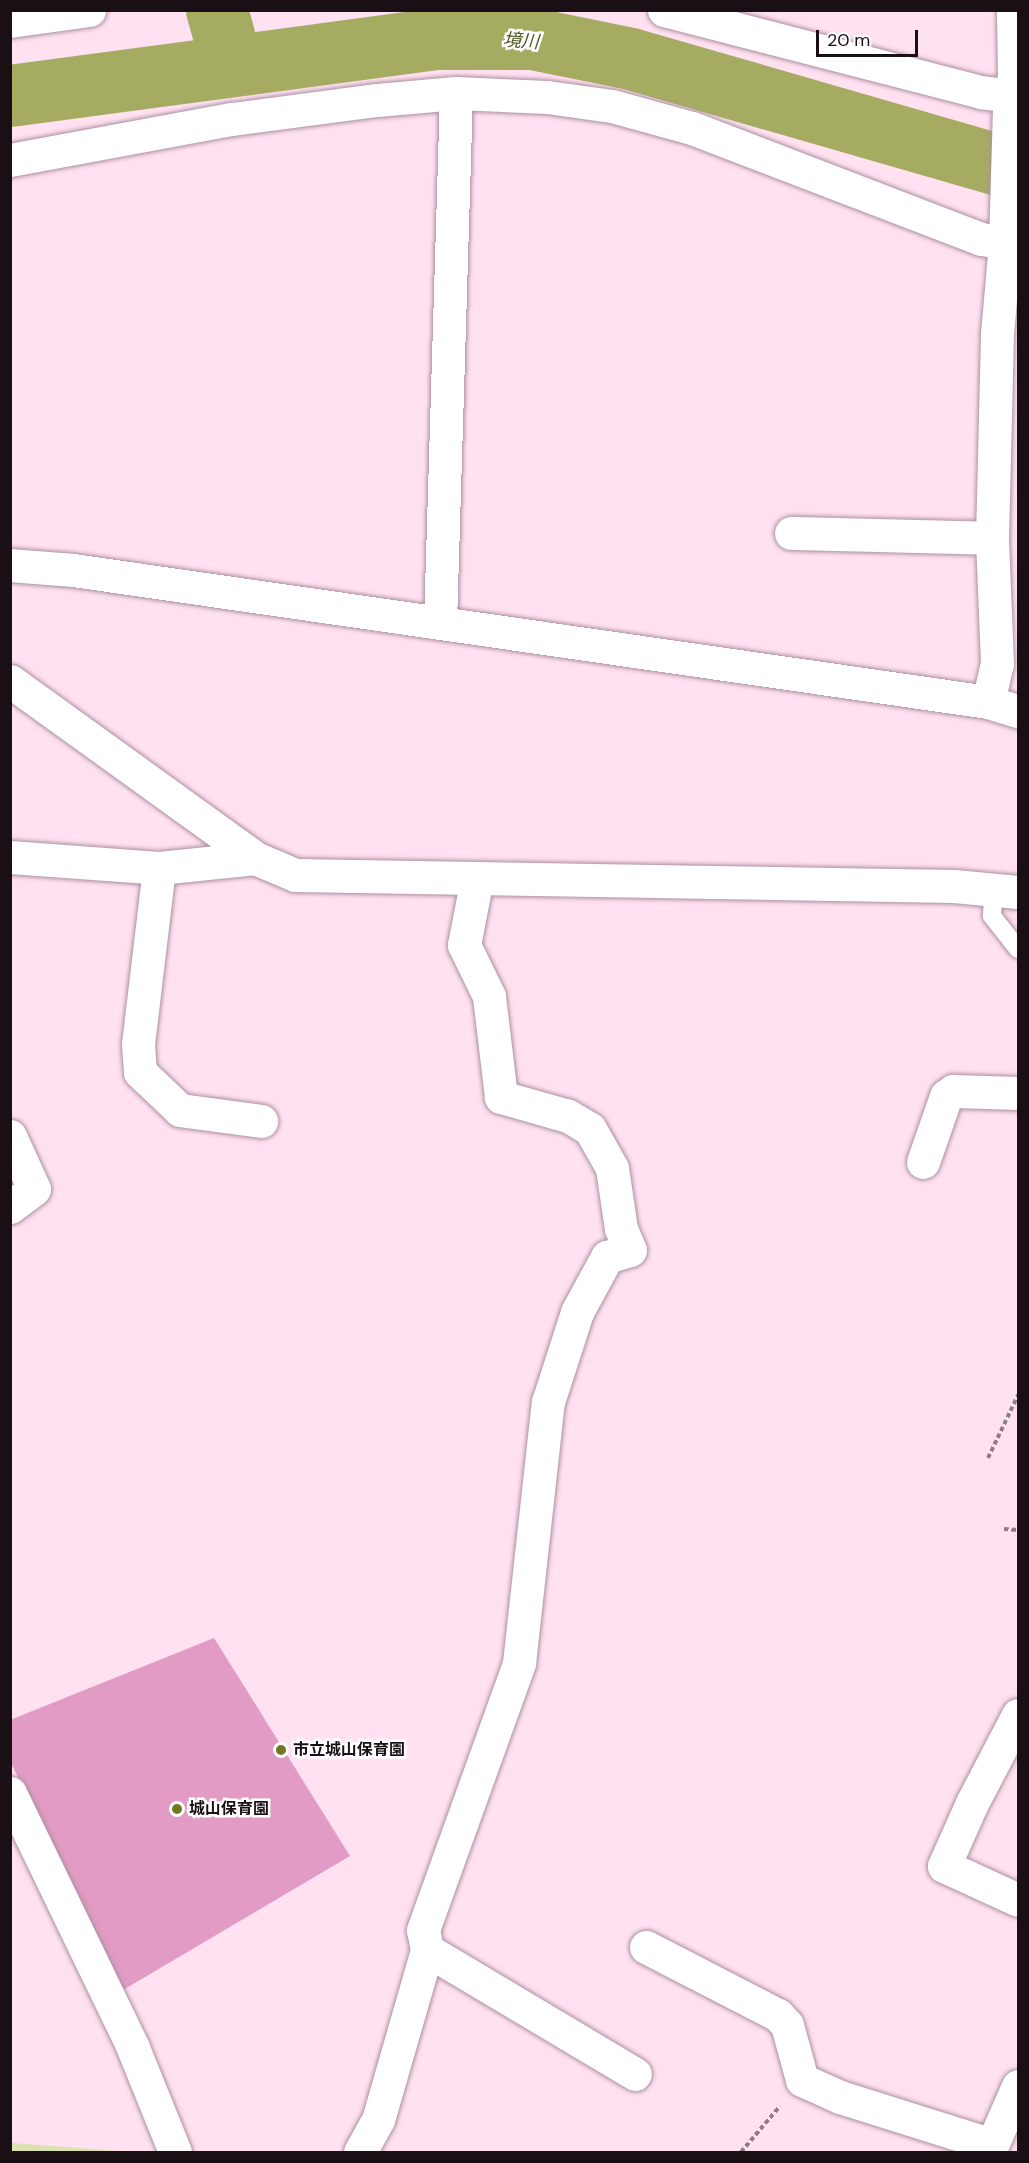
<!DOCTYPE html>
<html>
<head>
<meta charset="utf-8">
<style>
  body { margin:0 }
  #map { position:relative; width:1029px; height:2163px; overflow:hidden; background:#ffe1f1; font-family:"DM Sans","Noto Sans JP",sans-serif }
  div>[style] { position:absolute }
  .green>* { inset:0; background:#dce2af }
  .river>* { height:62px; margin:-31px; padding:0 31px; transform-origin:31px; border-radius:31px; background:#a5ac62 }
  .building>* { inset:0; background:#e19bc5 }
  .path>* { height:4px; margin-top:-2px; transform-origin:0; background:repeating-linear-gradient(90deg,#907c87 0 4.5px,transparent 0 7.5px) }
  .roads { filter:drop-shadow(0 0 2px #ac90a0) drop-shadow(0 0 2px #ac90a0) }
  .lane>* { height:18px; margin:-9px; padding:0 9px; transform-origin:9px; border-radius:9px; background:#fff }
  .street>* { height:33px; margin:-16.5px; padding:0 16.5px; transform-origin:16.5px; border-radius:16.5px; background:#fff }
  .secondary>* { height:33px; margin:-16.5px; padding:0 16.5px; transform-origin:16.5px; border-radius:16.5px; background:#fff }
  .dots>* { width:16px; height:16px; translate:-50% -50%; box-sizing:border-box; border:3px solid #fff; border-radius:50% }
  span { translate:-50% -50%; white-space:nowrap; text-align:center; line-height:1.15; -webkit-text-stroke:5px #fff; paint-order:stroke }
  .poi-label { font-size:16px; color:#190f15; font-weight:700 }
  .left { translate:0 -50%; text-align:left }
  .water-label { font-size:18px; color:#51551e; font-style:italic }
  .frame { position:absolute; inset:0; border:12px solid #190f15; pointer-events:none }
  .scale { position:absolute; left:816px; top:30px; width:102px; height:27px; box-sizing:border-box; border:3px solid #190f15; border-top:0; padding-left:8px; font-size:18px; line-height:21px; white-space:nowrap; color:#190f15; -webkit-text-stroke:4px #fff; paint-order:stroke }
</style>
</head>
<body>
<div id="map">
  <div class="green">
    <div style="clip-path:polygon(10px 2143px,11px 2143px,135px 2152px,11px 2152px)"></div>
  </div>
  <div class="river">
    <div style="left:217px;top:10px;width:56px;rotate:74.5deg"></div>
    <div style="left:10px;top:96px;width:434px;rotate:-7.6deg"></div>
    <div style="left:440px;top:39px;width:93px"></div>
    <div style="left:533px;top:39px;width:100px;rotate:11.5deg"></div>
    <div style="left:631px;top:59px;width:403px;rotate:16.1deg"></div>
  </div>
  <div class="building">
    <div style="clip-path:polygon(214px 1638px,350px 1856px,123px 1990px,10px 1761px,10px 1720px)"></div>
  </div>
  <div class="path">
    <div style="left:988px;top:1458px;width:70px;rotate:-64.5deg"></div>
    <div style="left:1004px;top:1529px;width:14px;rotate:4deg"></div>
    <div style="left:741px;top:2152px;width:60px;rotate:-49.7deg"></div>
  </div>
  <div class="roads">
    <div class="lane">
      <div style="left:993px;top:890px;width:26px;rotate:92deg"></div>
      <div style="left:992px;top:916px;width:42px;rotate:51.8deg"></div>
    </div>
    <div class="street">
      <div style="left:664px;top:10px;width:326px;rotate:14.5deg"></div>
      <div style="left:980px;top:92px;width:38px;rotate:7deg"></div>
      <div style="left:10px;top:21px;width:80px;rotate:-7.9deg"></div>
      <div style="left:10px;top:160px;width:226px;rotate:-10.5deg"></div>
      <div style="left:232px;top:119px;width:146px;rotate:-7.5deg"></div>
      <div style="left:377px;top:100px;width:79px;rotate:-5.1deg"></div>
      <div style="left:456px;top:93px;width:91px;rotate:2.5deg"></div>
      <div style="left:547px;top:97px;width:66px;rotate:7.9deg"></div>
      <div style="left:612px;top:106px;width:83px;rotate:15.4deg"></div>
      <div style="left:692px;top:128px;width:310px;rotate:21deg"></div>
      <div style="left:981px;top:239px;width:37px;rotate:8deg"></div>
      <div style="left:791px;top:533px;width:201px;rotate:1.4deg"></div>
      <div style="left:440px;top:623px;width:530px;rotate:-88.27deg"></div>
      <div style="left:10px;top:681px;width:302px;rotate:35.8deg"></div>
      <div style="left:255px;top:858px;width:43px;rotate:23deg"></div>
      <div style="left:295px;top:875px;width:659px;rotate:0.96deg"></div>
      <div style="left:954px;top:886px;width:64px;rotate:5.4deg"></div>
      <div style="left:988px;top:702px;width:39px;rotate:-77deg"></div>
      <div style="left:997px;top:664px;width:126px;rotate:-92.3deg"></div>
      <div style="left:992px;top:538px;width:204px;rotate:-88.6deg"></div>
      <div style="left:997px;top:334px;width:91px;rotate:-85deg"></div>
      <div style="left:1005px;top:243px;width:133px;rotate:-88.3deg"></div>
      <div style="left:1009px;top:110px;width:35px;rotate:-82deg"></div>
      <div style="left:1014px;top:75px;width:65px;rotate:-90.9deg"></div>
      <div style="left:10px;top:857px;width:149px;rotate:4.2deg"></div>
      <div style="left:159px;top:868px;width:97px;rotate:-5.9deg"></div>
      <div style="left:159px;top:868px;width:177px;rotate:96.8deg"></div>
      <div style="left:138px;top:1044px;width:28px;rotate:86deg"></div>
      <div style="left:140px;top:1072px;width:55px;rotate:43.5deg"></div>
      <div style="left:180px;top:1110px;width:82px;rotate:7.7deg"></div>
      <div style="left:10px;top:1136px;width:58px;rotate:65.6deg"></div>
      <div style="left:34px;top:1189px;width:30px;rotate:143deg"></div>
      <div style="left:923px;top:1162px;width:70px;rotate:-70.8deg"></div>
      <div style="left:946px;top:1096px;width:9px;rotate:-36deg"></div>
      <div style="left:953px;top:1091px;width:65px;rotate:1.8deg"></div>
      <div style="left:1018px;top:1715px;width:99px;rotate:117.6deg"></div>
      <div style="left:972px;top:1803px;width:69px;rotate:114deg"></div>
      <div style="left:944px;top:1866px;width:81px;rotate:24.7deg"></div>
      <div style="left:10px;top:1793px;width:283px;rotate:64.2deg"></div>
      <div style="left:133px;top:2048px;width:112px;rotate:68deg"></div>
      <div style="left:646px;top:1947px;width:148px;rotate:27.3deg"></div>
      <div style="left:778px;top:2015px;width:13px;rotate:48deg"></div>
      <div style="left:787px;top:2025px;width:57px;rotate:74.7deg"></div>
      <div style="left:802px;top:2080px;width:42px;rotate:24.1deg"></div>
      <div style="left:840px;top:2097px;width:159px;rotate:17.5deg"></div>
      <div style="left:427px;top:1950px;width:242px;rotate:30.8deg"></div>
      <div style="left:360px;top:2152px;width:37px;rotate:-61deg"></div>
      <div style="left:378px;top:2120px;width:177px;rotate:-73.9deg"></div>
      <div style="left:427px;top:1950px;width:20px;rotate:-101deg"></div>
      <div style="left:423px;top:1930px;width:284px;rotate:-70.2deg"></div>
      <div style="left:519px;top:1663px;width:263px;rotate:-83.7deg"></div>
      <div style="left:548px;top:1402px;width:95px;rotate:-72.1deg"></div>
      <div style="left:577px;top:1312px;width:63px;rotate:-61.4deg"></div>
      <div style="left:607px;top:1257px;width:24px;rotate:-17deg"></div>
      <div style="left:630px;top:1250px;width:23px;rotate:-113deg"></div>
      <div style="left:621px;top:1229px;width:62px;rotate:-98.4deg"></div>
      <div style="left:612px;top:1168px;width:45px;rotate:-119.4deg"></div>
      <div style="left:590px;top:1129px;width:26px;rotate:-149deg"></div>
      <div style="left:568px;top:1116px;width:70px;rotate:-164.2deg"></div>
      <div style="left:501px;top:1097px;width:102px;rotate:-96.8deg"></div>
      <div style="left:489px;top:996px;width:57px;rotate:-116.1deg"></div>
      <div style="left:464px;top:945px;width:68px;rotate:-79deg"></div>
    </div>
    <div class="secondary">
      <div style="left:10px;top:565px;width:63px;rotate:4.5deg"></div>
      <div style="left:73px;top:570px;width:924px;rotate:8.21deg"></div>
      <div style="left:988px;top:702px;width:31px;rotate:17deg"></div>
      <div style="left:989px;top:2152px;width:72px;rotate:-66.3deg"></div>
    </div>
  </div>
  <div class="dots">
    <div style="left:281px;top:1750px;background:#717720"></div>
    <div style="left:177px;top:1809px;background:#717720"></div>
  </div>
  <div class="poi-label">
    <span class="left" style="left:293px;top:1750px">市立城山保育園</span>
    <span class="left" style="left:189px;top:1809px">城山保育園</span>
  </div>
  <div class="water-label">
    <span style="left:521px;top:41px;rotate:4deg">境川</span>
  </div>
  <div class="frame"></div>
  <div class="scale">20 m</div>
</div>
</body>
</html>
